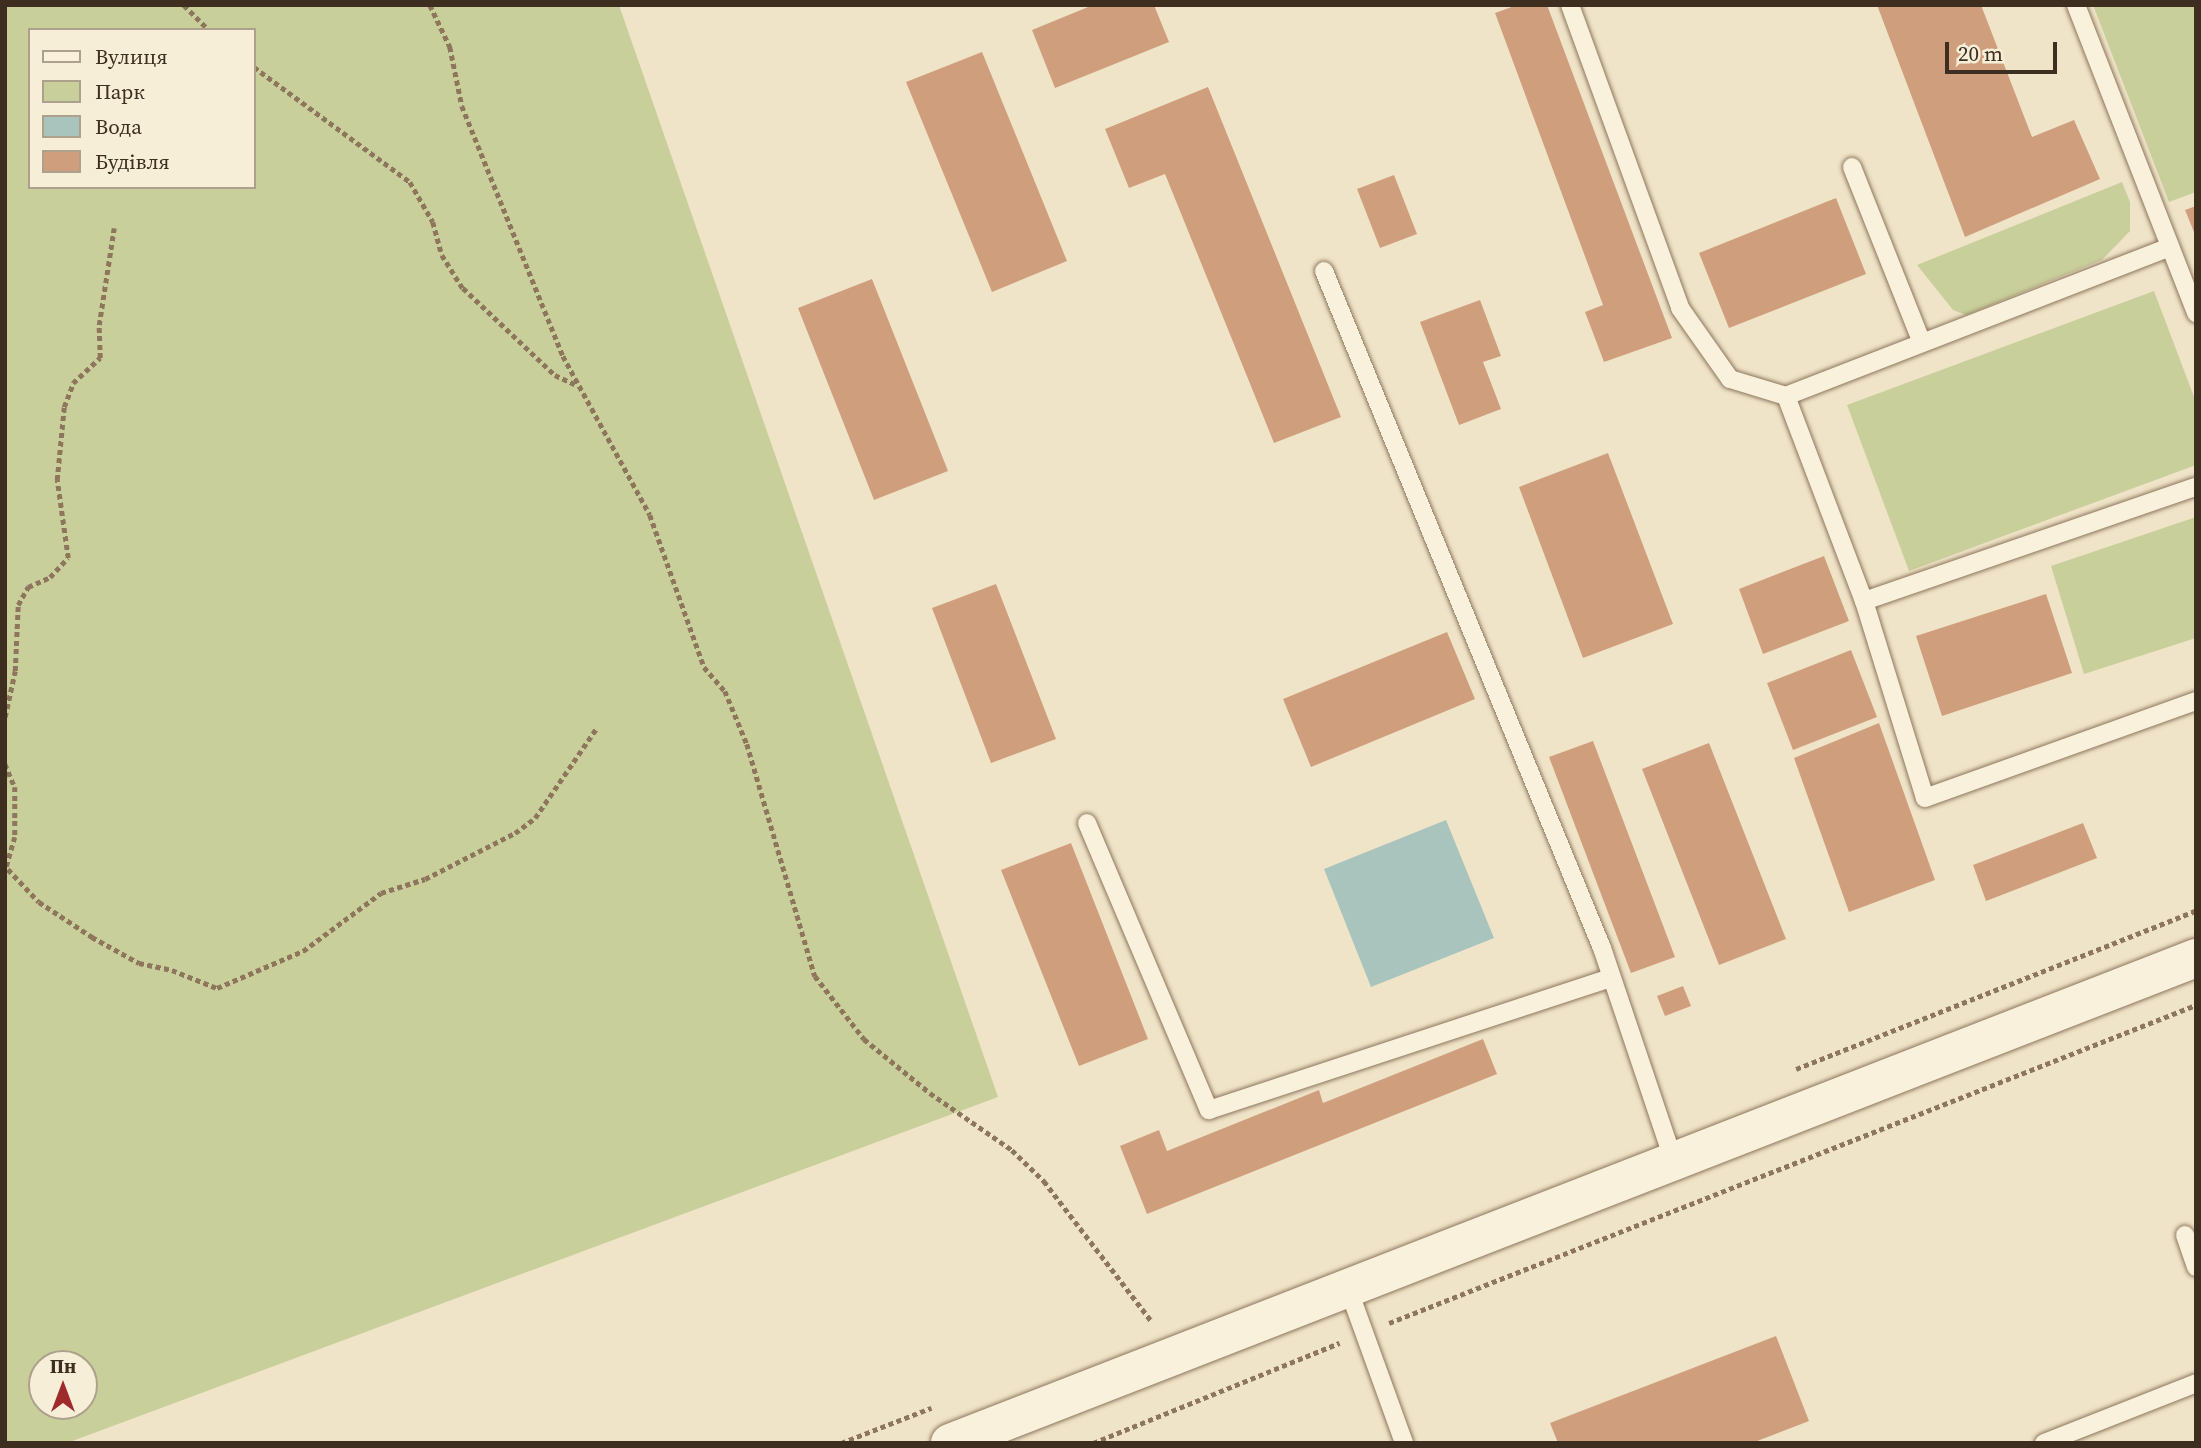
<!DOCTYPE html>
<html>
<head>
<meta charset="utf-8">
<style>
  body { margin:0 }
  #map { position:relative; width:2201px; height:1448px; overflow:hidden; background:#f0e4c8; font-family:"Source Serif 4",serif }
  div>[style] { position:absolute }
  .green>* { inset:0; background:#c9cf9b }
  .water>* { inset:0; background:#a9c4bc }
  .building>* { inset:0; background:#cf9f7d }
  .path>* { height:4.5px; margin-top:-2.25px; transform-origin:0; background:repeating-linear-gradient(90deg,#8d765c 0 5px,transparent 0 8.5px) }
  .roads { filter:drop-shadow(0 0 2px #8d765c) drop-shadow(0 0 2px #8d765c) }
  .lane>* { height:18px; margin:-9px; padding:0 9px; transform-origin:9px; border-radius:9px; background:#faf1dc }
  .secondary>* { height:38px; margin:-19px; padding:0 19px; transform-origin:19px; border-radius:19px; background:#faf1dc }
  span { translate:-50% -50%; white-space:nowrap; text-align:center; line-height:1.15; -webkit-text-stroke:5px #f7eed8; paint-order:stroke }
  .frame { position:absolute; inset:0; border:7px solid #3d2e20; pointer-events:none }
  .legend { position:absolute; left:28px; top:28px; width:228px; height:161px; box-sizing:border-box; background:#f7eed8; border:2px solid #ada18e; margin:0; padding:9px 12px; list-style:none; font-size:21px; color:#3d2e20 }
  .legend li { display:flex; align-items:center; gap:14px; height:35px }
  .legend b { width:35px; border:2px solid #ada18e }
  .north { position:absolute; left:28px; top:1350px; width:70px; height:70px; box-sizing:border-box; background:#f7eed8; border:2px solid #ada18e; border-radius:50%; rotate:0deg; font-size:19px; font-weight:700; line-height:28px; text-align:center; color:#3d2e20 }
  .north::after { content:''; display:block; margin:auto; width:24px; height:32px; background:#9e2a2b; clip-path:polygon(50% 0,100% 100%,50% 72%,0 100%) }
  .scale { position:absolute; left:1945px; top:42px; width:112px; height:32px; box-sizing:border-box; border:4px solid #3d2e20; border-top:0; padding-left:9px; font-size:21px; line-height:24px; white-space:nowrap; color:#3d2e20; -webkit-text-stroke:5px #f7eed8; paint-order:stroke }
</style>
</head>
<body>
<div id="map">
  <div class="green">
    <div style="clip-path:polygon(evenodd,5px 5px,619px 5px,998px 1097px,67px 1443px,5px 1443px,5px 5px,30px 30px,254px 30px,254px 187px,30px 187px,30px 30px,5px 5px,84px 1364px,84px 1406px,42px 1406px,42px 1364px,84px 1364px)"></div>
    <div style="clip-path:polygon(2093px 5px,2196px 5px,2196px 192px,2169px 202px)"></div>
    <div style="clip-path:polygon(2122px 182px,2130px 202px,2130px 231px,2102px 260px,1966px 315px,1953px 310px,1917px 265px)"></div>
    <div style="clip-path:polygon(2154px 291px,2196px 402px,2196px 465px,1909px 571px,1847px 405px)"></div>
    <div style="clip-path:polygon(2196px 517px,2196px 638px,2084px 674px,2051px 566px)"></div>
  </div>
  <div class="water">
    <div style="clip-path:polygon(1446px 820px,1494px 938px,1371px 987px,1324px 869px)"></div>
  </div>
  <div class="building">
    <div style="clip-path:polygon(1093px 5px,1154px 5px,1169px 42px,1055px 88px,1032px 30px)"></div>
    <div style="clip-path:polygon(1517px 5px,1547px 5px,1672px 338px,1604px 362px,1585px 312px,1603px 305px,1495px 13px)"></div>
    <div style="clip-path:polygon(1877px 5px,1981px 5px,2032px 137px,2074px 120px,2100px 179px,1965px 237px)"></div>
    <div style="clip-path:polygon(982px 52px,1067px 261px,992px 292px,906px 82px)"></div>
    <div style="clip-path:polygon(1208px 87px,1341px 417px,1274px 443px,1165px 174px,1129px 188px,1105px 129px)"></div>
    <div style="clip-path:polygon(1394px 175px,1417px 234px,1380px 248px,1357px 189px)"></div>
    <div style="clip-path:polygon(1836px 198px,1866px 274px,1729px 328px,1699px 253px)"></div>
    <div style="clip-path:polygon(2196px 206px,2196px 237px,2185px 210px)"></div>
    <div style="clip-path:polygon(872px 279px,948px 471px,874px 500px,798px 308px)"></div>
    <div style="clip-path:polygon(1480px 300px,1501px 356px,1483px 362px,1501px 409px,1459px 425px,1420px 322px)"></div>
    <div style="clip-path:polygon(1608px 453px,1673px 624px,1583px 658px,1519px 487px)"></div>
    <div style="clip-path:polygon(1824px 556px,1849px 621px,1763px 654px,1739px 589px)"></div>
    <div style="clip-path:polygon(996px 584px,1056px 739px,991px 763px,932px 608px)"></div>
    <div style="clip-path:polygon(2046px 594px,2072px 673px,1942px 716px,1916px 636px)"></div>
    <div style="clip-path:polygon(1447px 632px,1475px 699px,1311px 767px,1283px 699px)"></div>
    <div style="clip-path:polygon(1851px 650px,1877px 717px,1793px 750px,1767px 683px)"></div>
    <div style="clip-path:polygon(1879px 723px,1935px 880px,1849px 912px,1794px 758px)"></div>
    <div style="clip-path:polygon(1593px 741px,1675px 957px,1631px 973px,1549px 757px)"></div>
    <div style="clip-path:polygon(1709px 743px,1786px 939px,1719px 965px,1642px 769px)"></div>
    <div style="clip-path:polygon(2083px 823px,2097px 858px,1986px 901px,1973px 865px)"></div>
    <div style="clip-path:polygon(1071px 843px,1148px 1039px,1079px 1066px,1001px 870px)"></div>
    <div style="clip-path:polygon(1683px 986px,1691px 1006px,1665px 1016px,1657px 996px)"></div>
    <div style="clip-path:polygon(1483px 1039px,1497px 1074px,1147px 1214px,1120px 1146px,1159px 1130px,1167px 1151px,1319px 1090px,1323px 1103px)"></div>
    <div style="clip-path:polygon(1776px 1336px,1809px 1421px,1752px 1443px,1558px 1443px,1550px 1423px)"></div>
  </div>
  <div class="path">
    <div style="left:184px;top:5px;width:35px;rotate:45deg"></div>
    <div style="left:430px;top:5px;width:47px;rotate:64.5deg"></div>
    <div style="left:450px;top:47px;width:60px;rotate:78.5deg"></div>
    <div style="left:462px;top:106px;width:270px;rotate:68deg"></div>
    <div style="left:563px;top:356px;width:181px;rotate:61.3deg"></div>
    <div style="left:650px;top:515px;width:161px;rotate:70.4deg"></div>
    <div style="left:704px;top:667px;width:32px;rotate:49deg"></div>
    <div style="left:725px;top:691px;width:57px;rotate:67.5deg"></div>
    <div style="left:747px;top:744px;width:242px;rotate:73.7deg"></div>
    <div style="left:815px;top:976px;width:80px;rotate:52.1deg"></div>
    <div style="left:864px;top:1039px;width:85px;rotate:39.3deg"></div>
    <div style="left:930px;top:1093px;width:100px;rotate:34.8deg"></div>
    <div style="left:1012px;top:1150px;width:45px;rotate:44.1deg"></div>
    <div style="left:1044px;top:1181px;width:178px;rotate:52.5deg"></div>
    <div style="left:254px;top:67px;width:194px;rotate:36.4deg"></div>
    <div style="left:410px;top:182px;width:46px;rotate:60.1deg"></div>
    <div style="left:433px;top:222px;width:34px;rotate:75deg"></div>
    <div style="left:442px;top:255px;width:39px;rotate:58deg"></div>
    <div style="left:463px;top:288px;width:127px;rotate:43.4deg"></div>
    <div style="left:555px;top:375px;width:23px;rotate:25deg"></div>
    <div style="left:5px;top:717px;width:47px;rotate:-77.7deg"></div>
    <div style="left:15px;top:671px;width:66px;rotate:-87.4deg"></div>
    <div style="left:18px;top:605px;width:21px;rotate:-61deg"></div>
    <div style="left:28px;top:587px;width:24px;rotate:-24deg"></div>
    <div style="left:50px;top:577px;width:26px;rotate:-47deg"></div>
    <div style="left:68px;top:558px;width:79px;rotate:-98deg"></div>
    <div style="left:57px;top:480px;width:73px;rotate:-84.5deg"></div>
    <div style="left:64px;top:407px;width:26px;rotate:-69deg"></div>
    <div style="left:73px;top:383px;width:37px;rotate:-43deg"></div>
    <div style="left:100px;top:358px;width:33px;rotate:-92deg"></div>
    <div style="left:99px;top:325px;width:98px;rotate:-81.2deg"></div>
    <div style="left:5px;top:764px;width:25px;rotate:67deg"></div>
    <div style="left:15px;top:787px;width:50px;rotate:90deg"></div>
    <div style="left:15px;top:837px;width:36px;rotate:106deg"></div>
    <div style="left:8px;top:869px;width:45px;rotate:46.8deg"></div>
    <div style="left:39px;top:902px;width:64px;rotate:33.4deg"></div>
    <div style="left:92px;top:937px;width:54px;rotate:29deg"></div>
    <div style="left:139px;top:963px;width:34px;rotate:12deg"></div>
    <div style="left:172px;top:970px;width:48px;rotate:21.8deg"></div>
    <div style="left:217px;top:988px;width:94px;rotate:-23.3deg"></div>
    <div style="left:303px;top:951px;width:97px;rotate:-36.6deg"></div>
    <div style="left:381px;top:893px;width:46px;rotate:-17.7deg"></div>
    <div style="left:425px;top:879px;width:101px;rotate:-27.1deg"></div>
    <div style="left:515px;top:833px;width:25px;rotate:-37deg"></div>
    <div style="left:535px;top:818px;width:108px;rotate:-55.6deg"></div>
    <div style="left:1796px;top:1069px;width:430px;rotate:-21.6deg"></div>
    <div style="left:1389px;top:1323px;width:867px;rotate:-21.51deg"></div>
    <div style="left:841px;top:1443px;width:97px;rotate:-21.3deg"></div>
    <div style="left:1093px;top:1443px;width:266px;rotate:-22.1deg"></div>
  </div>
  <div class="roads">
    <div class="lane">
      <div style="left:1570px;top:5px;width:322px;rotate:70deg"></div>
      <div style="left:1680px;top:308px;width:87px;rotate:54.8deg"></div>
      <div style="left:1730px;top:379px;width:59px;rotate:16.9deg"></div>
      <div style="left:2076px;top:5px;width:331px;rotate:68.7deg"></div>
      <div style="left:1852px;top:167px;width:189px;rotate:68.3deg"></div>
      <div style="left:2170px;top:247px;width:412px;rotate:158.8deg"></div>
      <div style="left:1786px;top:396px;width:219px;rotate:69.2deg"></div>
      <div style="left:1864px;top:601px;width:351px;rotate:-19deg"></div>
      <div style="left:1324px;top:271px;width:732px;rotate:67.68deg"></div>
      <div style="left:1602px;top:948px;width:226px;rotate:71.4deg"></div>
      <div style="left:1864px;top:601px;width:206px;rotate:72.8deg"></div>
      <div style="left:1925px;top:798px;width:288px;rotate:-19.7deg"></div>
      <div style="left:1087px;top:823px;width:312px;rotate:67deg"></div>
      <div style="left:1209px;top:1110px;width:422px;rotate:-18.2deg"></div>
      <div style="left:2185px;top:1235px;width:34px;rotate:71deg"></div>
      <div style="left:1348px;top:1288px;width:165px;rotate:70.1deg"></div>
      <div style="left:2044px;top:1443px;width:163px;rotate:-21.5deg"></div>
    </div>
    <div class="secondary">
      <div style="left:950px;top:1443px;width:1337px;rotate:-21.27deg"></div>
    </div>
  </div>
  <div class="frame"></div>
  <ul class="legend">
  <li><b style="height:9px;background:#faf1dc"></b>Вулиця</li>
  <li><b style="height:19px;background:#c9cf9b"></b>Парк</li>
  <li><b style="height:19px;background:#a9c4bc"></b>Вода</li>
  <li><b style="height:19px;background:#cf9f7d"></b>Будівля</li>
  </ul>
  <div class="north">Пн</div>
  <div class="scale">20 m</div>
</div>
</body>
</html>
